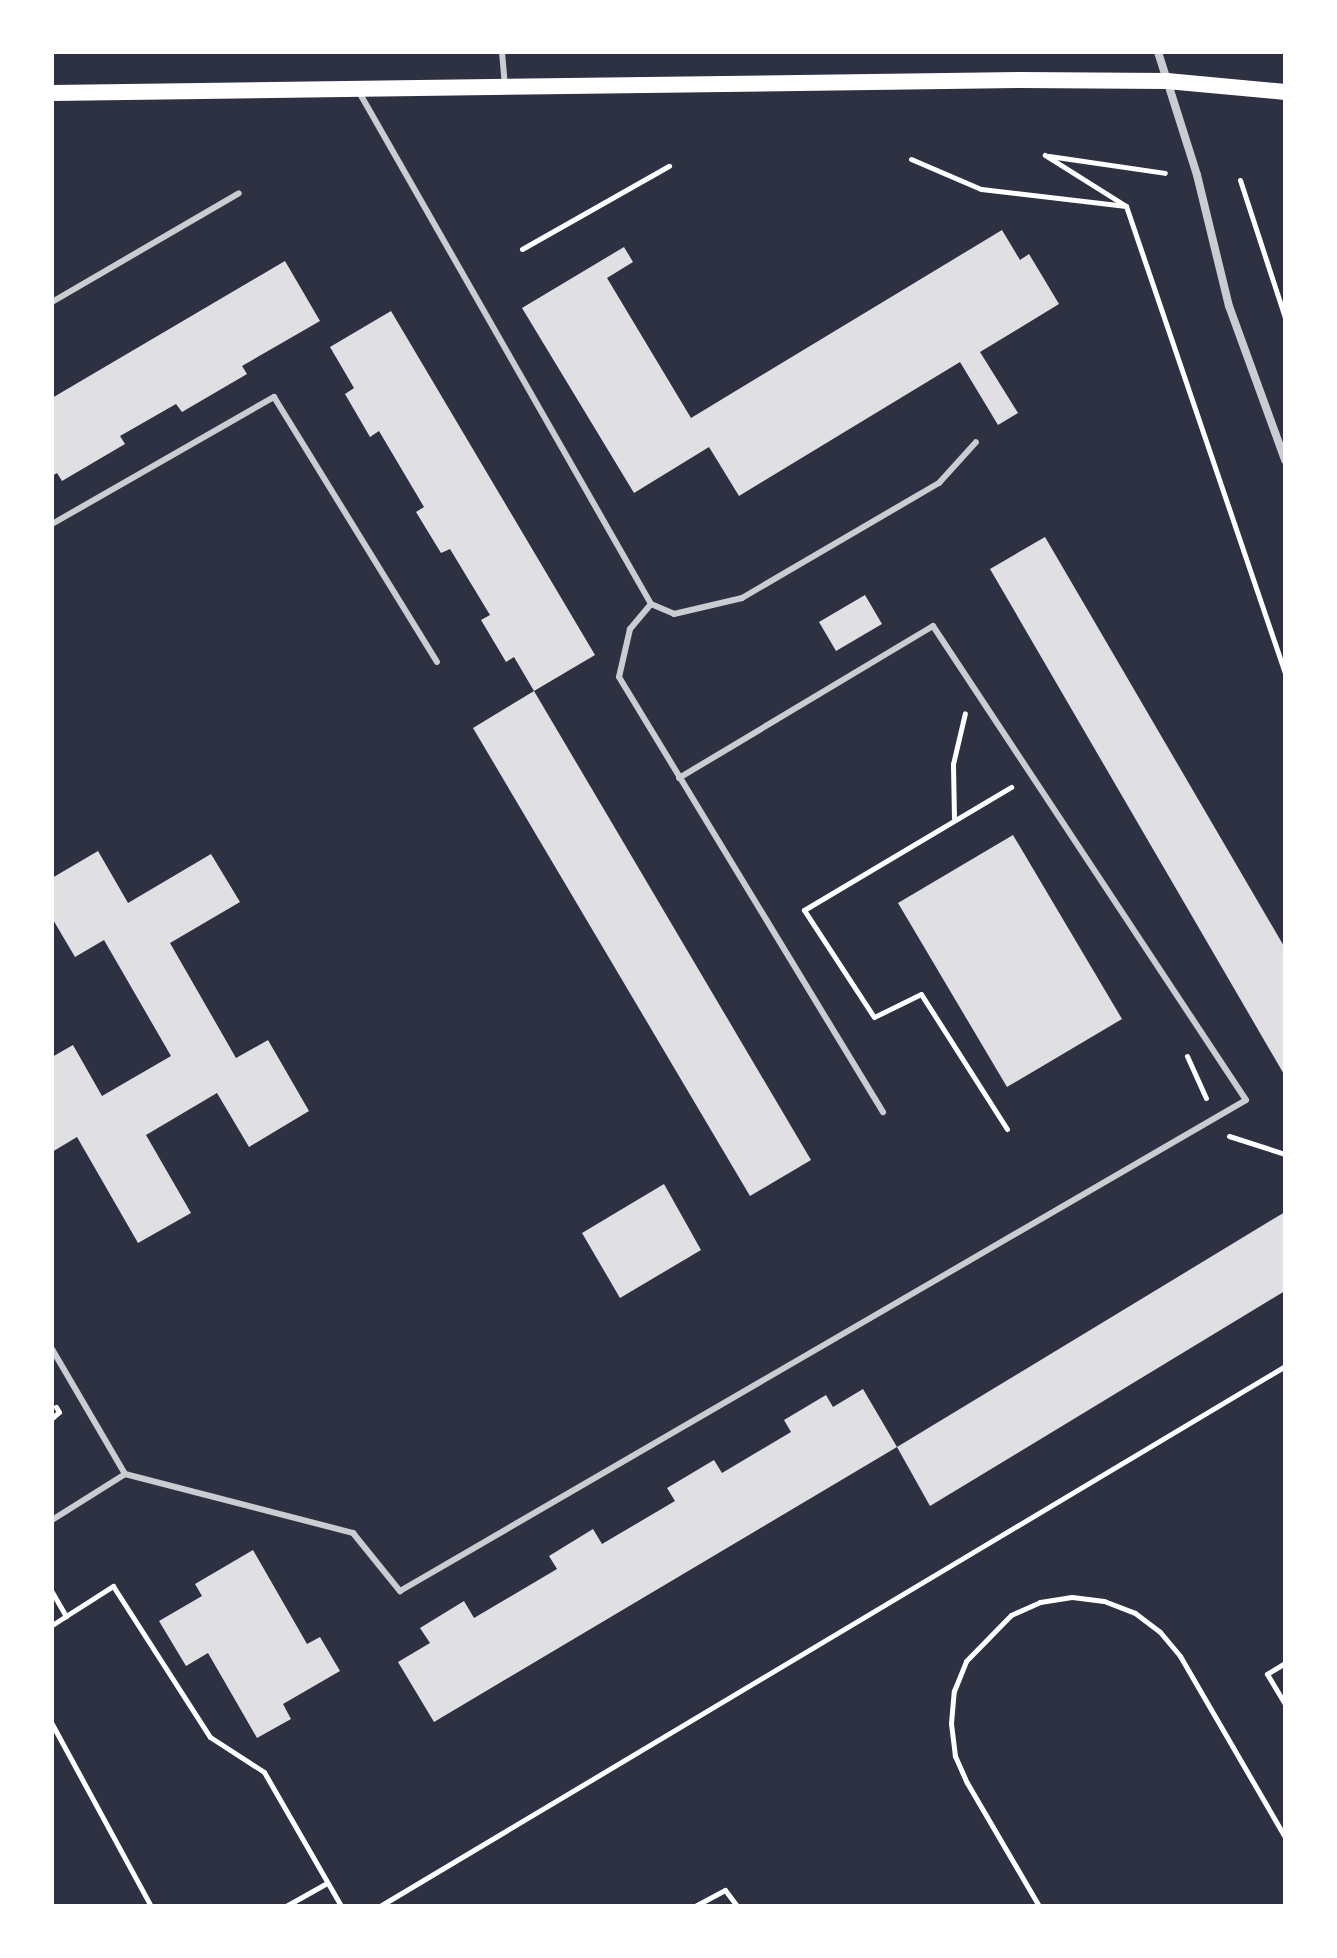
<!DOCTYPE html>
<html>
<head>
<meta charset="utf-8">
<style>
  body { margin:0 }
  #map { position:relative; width:1337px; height:1958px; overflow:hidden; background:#2d3142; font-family:"DejaVu Sans",sans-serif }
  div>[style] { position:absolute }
  .building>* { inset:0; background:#e0e0e3 }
  .path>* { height:5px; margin:-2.5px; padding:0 2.5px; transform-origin:2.5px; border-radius:2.5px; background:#fff }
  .service>* { height:6px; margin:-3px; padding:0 3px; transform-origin:3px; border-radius:3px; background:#caccd0 }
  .minor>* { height:8px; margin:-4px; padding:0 4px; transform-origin:4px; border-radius:4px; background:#caccd0 }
  .secondary>* { height:16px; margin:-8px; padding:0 8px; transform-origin:8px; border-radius:8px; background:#fff }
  span { translate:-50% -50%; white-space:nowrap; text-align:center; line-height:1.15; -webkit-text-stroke:8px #fff; paint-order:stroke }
  .frame { position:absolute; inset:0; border:54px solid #fff; pointer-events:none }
</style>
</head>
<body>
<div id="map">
  <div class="building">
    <div style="clip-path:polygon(1002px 230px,1020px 260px,1029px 254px,1059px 304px,980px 352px,1018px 413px,998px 425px,960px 362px,739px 496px,709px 447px,634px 493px,522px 308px,624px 247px,633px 262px,607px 278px,691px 418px)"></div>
    <div style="clip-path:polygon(285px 261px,320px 321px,242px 366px,247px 374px,182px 412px,176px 404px,120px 436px,125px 444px,62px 481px,57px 473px,52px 476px,52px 398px)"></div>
    <div style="clip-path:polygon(391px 311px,595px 655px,534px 691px,514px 657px,506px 662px,481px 620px,490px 615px,450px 549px,441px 553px,416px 512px,424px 507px,379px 431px,370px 437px,345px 394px,354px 388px,330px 347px)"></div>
    <div style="clip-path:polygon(1045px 537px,1285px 948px,1285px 1076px,990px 569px)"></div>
    <div style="clip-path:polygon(865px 595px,882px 624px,836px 651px,819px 622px)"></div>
    <div style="clip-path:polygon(534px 691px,811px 1160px,750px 1196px,473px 728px)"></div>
    <div style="clip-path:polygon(1013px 835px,1122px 1019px,1007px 1087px,898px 903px)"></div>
    <div style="clip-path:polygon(98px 851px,128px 903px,211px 854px,240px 902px,170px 943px,236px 1058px,268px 1040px,309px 1111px,249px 1147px,217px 1093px,146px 1135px,191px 1213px,138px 1243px,77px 1137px,52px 1152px,52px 1057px,73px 1045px,102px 1096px,171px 1056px,104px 940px,75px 957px,52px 918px,52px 878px)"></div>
    <div style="clip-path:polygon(664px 1184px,701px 1250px,620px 1298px,582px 1233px)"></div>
    <div style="clip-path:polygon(1285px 1212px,1285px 1291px,930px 1506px,897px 1447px)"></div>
    <div style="clip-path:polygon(863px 1389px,897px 1447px,434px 1722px,398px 1662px,430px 1643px,420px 1628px,464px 1601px,474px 1618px,557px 1569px,549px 1556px,593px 1529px,602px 1544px,675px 1501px,667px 1488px,714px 1460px,722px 1473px,791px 1432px,784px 1420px,826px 1395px,833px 1407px)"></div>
    <div style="clip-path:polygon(253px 1550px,307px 1644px,320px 1637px,340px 1671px,283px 1704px,291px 1719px,257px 1738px,208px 1653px,186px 1666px,159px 1621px,202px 1596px,195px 1584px)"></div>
  </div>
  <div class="path">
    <div style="left:1049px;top:156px;width:117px;rotate:8.3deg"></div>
    <div style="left:911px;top:159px;width:76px;rotate:23.2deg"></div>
    <div style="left:981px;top:189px;width:146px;rotate:6.7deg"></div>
    <div style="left:1126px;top:206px;width:96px;rotate:-147.8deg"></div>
    <div style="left:1240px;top:180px;width:145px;rotate:71.9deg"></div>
    <div style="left:1126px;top:206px;width:494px;rotate:71.2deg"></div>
    <div style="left:522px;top:249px;width:169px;rotate:-29.5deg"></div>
    <div style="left:954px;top:818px;width:54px;rotate:-91.1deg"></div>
    <div style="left:953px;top:764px;width:52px;rotate:-76.8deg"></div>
    <div style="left:1187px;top:1056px;width:46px;rotate:65.7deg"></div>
    <div style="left:1007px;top:1129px;width:160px;rotate:-122.5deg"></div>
    <div style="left:921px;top:994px;width:52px;rotate:153.9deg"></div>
    <div style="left:874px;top:1017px;width:128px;rotate:-123.2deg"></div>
    <div style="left:804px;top:910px;width:241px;rotate:-30.7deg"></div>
    <div style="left:1229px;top:1136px;width:59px;rotate:17.8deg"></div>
    <div style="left:52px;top:1418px;width:9px;rotate:-41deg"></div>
    <div style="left:59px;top:1412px;width:6px;rotate:-121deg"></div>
    <div style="left:52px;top:1592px;width:28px;rotate:60deg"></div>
    <div style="left:66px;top:1616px;width:17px;rotate:147deg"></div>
    <div style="left:66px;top:1616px;width:56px;rotate:-32.6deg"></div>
    <div style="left:113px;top:1586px;width:179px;rotate:57.3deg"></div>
    <div style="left:210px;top:1737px;width:64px;rotate:32.9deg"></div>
    <div style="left:264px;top:1772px;width:155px;rotate:60.1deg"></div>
    <div style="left:1285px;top:1663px;width:21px;rotate:149deg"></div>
    <div style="left:1267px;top:1674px;width:35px;rotate:59deg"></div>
    <div style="left:52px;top:1724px;width:207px;rotate:61.5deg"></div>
    <div style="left:286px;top:1906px;width:47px;rotate:-29.3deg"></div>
    <div style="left:380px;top:1906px;width:1054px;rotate:-30.82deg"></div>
    <div style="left:695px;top:1906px;width:34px;rotate:-28deg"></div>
    <div style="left:725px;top:1890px;width:20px;rotate:53deg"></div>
    <div style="left:1039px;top:1906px;width:143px;rotate:-120.3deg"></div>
    <div style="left:967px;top:1783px;width:30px;rotate:-114deg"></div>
    <div style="left:955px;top:1756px;width:33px;rotate:-97deg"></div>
    <div style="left:951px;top:1723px;width:32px;rotate:-85deg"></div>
    <div style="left:954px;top:1691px;width:32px;rotate:-68deg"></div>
    <div style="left:966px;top:1661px;width:64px;rotate:-45.6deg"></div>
    <div style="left:1011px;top:1615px;width:32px;rotate:-24deg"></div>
    <div style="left:1040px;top:1602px;width:32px;rotate:-9deg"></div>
    <div style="left:1072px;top:1597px;width:32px;rotate:7deg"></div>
    <div style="left:1104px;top:1601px;width:33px;rotate:21deg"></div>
    <div style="left:1135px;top:1613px;width:31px;rotate:37deg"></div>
    <div style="left:1160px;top:1632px;width:31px;rotate:50deg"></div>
    <div style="left:1180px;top:1656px;width:209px;rotate:59.9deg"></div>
  </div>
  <div class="service">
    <div style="left:502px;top:52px;width:33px;rotate:85deg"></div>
    <div style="left:359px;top:92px;width:589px;rotate:60.3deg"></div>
    <div style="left:651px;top:604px;width:25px;rotate:23deg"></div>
    <div style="left:674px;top:614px;width:70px;rotate:-13.2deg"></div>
    <div style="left:742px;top:598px;width:228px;rotate:-30.3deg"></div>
    <div style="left:939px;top:483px;width:55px;rotate:-47.9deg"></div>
    <div style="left:52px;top:302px;width:216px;rotate:-30.2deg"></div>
    <div style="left:52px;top:524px;width:256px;rotate:-29.8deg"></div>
    <div style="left:274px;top:397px;width:311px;rotate:58.4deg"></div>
    <div style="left:651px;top:604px;width:33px;rotate:130deg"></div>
    <div style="left:630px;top:629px;width:49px;rotate:102.9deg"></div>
    <div style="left:619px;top:677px;width:509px;rotate:58.75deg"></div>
    <div style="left:52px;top:1349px;width:145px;rotate:59.7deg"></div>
    <div style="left:125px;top:1474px;width:236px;rotate:14.5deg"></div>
    <div style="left:353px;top:1533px;width:75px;rotate:51deg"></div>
    <div style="left:400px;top:1591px;width:978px;rotate:-30.13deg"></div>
    <div style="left:1246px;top:1100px;width:568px;rotate:-123.44deg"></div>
    <div style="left:933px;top:626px;width:296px;rotate:149.1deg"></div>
    <div style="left:52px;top:1520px;width:86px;rotate:-32.2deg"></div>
  </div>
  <div class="minor">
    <div style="left:1158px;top:52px;width:129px;rotate:72.4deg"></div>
    <div style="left:1197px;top:175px;width:135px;rotate:76.3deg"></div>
    <div style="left:1229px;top:306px;width:164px;rotate:70deg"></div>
  </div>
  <div class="secondary">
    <div style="left:52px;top:93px;width:968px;rotate:-0.77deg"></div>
    <div style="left:1020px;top:80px;width:147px;rotate:0.4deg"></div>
    <div style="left:1167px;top:81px;width:119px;rotate:5.3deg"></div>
  </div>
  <div class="frame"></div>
</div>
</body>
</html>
